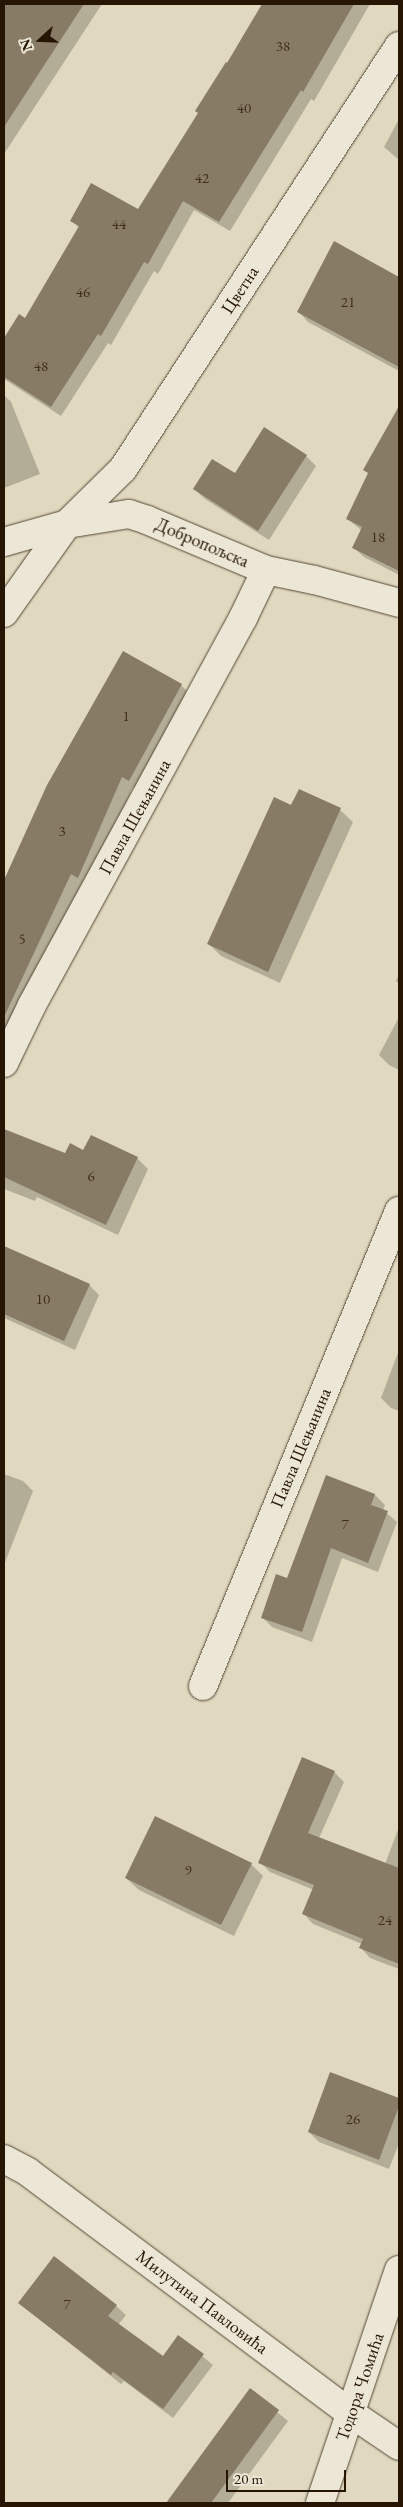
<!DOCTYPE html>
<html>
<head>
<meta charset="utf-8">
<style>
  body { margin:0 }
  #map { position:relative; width:403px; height:2507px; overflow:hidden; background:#e0d9bf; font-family:"EB Garamond",serif }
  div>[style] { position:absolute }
  .shadow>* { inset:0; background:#0003 }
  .building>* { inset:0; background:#877b65 }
  .roads { filter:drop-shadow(0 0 1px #554633) drop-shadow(0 0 1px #554633) }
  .street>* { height:28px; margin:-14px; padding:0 14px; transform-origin:14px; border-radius:14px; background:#ebe6d5 }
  span { translate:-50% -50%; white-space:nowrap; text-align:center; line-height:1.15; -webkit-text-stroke:4.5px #ebe6d5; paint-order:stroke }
  .number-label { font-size:15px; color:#3f2e1c }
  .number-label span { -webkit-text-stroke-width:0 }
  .street-label { font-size:18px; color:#271504 }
  .frame { position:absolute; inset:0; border:5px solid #271504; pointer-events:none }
  .north { position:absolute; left:15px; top:15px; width:50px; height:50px; -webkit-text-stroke:4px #ebe6d5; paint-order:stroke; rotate:250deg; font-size:14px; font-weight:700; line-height:20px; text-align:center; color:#271504 }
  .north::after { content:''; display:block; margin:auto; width:18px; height:22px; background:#271504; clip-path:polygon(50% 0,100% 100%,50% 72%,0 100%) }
  .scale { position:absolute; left:226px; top:2470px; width:120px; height:22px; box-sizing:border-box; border:2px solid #271504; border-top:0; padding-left:6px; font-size:15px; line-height:18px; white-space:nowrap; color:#271504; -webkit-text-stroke:4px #ebe6d5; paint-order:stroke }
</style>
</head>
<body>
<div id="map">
  <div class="shadow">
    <div style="clip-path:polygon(4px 4px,102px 4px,4px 154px)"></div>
    <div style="clip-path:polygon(264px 4px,370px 4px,314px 101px,311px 99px,230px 231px,194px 210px,158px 274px,154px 271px,111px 345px,108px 343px,61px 416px,4px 379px,4px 340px,19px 316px,25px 319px,79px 228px,71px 220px,139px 211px)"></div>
    <div style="clip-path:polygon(399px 119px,399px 160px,384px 147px)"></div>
    <div style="clip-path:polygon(335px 243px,399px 278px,399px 371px,308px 322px,298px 311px)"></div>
    <div style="clip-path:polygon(4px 395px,11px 402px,40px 474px,4px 488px)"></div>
    <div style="clip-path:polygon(399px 409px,399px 575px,364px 557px,353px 547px,362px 531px,347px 518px,369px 474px,365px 469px)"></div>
    <div style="clip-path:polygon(306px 456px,316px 466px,269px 540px,205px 499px,194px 489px)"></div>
    <div style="clip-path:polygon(124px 652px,181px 685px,192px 696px,140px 791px,133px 787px,89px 888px,82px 884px,4px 1055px,4px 882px)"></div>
    <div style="clip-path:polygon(299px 791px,340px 810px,353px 822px,280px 983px,221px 956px,209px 944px)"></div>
    <div style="clip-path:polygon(399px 974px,399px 984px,396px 981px)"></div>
    <div style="clip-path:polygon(399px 1017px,399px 1070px,389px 1065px,379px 1055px)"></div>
    <div style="clip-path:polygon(4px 1131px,66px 1154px,84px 1151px,137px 1158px,148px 1169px,118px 1235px,37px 1197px,35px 1201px,4px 1189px)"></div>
    <div style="clip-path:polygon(11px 1250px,89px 1285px,99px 1295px,75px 1350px,4px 1318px,4px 1268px)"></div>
    <div style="clip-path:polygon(399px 1350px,399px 1411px,391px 1408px,381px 1398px)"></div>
    <div style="clip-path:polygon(4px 1474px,23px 1481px,33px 1491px,4px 1565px)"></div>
    <div style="clip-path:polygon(327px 1476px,375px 1495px,385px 1505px,383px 1510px,397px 1522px,378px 1572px,342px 1558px,312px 1642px,272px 1627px,262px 1617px,288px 1580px)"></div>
    <div style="clip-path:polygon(334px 1772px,344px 1782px,319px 1838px,385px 1864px,399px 1827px,399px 1969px,370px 1958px,361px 1948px,362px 1944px,313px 1924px,304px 1914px,314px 1890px,270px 1872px,260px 1862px)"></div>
    <div style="clip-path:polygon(251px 1864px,263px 1876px,234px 1936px,139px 1890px,126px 1878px)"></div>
    <div style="clip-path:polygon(331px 2074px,399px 2099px,399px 2143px,389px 2169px,319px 2142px,309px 2132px)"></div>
    <div style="clip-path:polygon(19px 2303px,116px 2306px,126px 2315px,118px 2325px,163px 2358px,179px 2337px,213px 2365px,173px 2418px,124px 2381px,121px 2384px)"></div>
    <div style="clip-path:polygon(250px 2390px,288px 2421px,228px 2503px,168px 2503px)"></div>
  </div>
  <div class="building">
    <div style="clip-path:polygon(4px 4px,84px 4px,4px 127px)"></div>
    <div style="clip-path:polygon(262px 4px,354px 4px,303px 92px,301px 90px,219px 222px,183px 201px,148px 264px,144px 262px,101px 336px,98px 334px,51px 407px,4px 377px,4px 338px,19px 314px,25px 318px,79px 226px,70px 221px,91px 183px,138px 209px,198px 113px,195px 111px,226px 62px,227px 63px)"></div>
    <div style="clip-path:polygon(334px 241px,399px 277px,399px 367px,297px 312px)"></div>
    <div style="clip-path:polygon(399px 406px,399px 571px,352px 548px,362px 527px,346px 519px,368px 473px,363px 470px)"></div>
    <div style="clip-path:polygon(264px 427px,307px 455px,258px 531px,193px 489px,212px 459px,235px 473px)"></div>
    <div style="clip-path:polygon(123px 651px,182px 684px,129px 781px,122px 777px,78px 878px,71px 874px,4px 1017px,4px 880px,47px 785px)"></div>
    <div style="clip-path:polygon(299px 789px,341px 808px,268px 972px,207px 944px,274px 797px,291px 805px)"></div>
    <div style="clip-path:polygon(4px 1129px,65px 1153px,70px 1143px,83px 1150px,91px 1135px,138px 1157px,106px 1225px,4px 1177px)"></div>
    <div style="clip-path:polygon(4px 1246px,90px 1284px,64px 1341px,4px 1314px)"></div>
    <div style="clip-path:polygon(326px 1475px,375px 1494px,371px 1505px,388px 1511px,368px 1563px,331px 1548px,302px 1632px,261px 1618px,276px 1574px,287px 1578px)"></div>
    <div style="clip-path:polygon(302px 1757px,335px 1771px,308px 1833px,399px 1868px,399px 1964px,359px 1948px,363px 1939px,302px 1914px,314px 1885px,258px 1863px)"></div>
    <div style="clip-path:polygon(155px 1816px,252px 1863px,221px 1925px,125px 1878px)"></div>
    <div style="clip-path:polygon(330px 2072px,399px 2098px,399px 2106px,379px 2160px,308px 2132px)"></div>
    <div style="clip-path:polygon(54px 2256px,117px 2305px,108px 2316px,163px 2356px,178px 2335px,204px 2354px,163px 2409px,113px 2372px,111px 2375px,18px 2303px)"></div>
    <div style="clip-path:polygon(250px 2388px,279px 2410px,211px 2503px,166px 2503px)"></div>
  </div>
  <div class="roads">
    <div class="street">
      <div style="left:4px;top:542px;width:66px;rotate:-15.9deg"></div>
      <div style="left:67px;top:524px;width:63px;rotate:-9.2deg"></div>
      <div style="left:129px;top:514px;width:19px;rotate:18deg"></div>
      <div style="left:147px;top:520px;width:129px;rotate:22.8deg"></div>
      <div style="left:266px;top:570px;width:49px;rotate:11.8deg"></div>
      <div style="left:314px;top:580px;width:88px;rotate:15.1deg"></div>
      <div style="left:4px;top:613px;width:109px;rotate:-54.7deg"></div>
      <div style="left:67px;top:524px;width:78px;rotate:-44.5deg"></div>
      <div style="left:123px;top:469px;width:505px;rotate:-56.88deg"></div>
      <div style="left:4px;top:1063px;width:64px;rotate:-64.2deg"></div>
      <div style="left:32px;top:1005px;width:441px;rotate:-61.4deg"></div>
      <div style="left:243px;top:618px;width:53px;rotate:-64.4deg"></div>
      <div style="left:203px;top:1686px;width:514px;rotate:-67.58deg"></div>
      <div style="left:4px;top:2159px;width:27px;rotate:28deg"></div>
      <div style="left:28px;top:2172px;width:404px;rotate:36.8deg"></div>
      <div style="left:352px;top:2414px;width:57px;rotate:34.2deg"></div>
      <div style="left:320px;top:2503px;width:246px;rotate:-71.3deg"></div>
    </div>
  </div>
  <div class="number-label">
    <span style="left:283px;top:46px">38</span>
    <span style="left:244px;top:108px">40</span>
    <span style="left:202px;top:178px">42</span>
    <span style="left:119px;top:224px">44</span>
    <span style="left:83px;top:292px">46</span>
    <span style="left:348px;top:302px">21</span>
    <span style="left:41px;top:366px">48</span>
    <span style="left:378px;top:537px">18</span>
    <span style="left:126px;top:716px">1</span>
    <span style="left:62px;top:831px">3</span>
    <span style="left:22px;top:939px">5</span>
    <span style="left:91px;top:1176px">6</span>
    <span style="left:43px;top:1299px">10</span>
    <span style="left:345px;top:1524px">7</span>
    <span style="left:188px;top:1870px">9</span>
    <span style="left:385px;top:1920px">24</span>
    <span style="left:353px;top:2119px">26</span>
    <span style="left:67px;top:2304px">7</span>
  </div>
  <div class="street-label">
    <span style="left:240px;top:290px;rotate:-57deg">Цветна</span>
    <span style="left:202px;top:543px;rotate:23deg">Добропољска</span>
    <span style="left:135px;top:817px;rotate:-61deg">Павла Шењанина</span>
    <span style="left:301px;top:1448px;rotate:-67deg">Павла Шењанина</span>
    <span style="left:202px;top:2302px;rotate:37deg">Милутина Павловића</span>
    <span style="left:360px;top:2387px;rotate:-71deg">Тодора Чомића</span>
  </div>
  <div class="frame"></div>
  <div class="north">N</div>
  <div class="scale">20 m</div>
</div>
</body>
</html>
